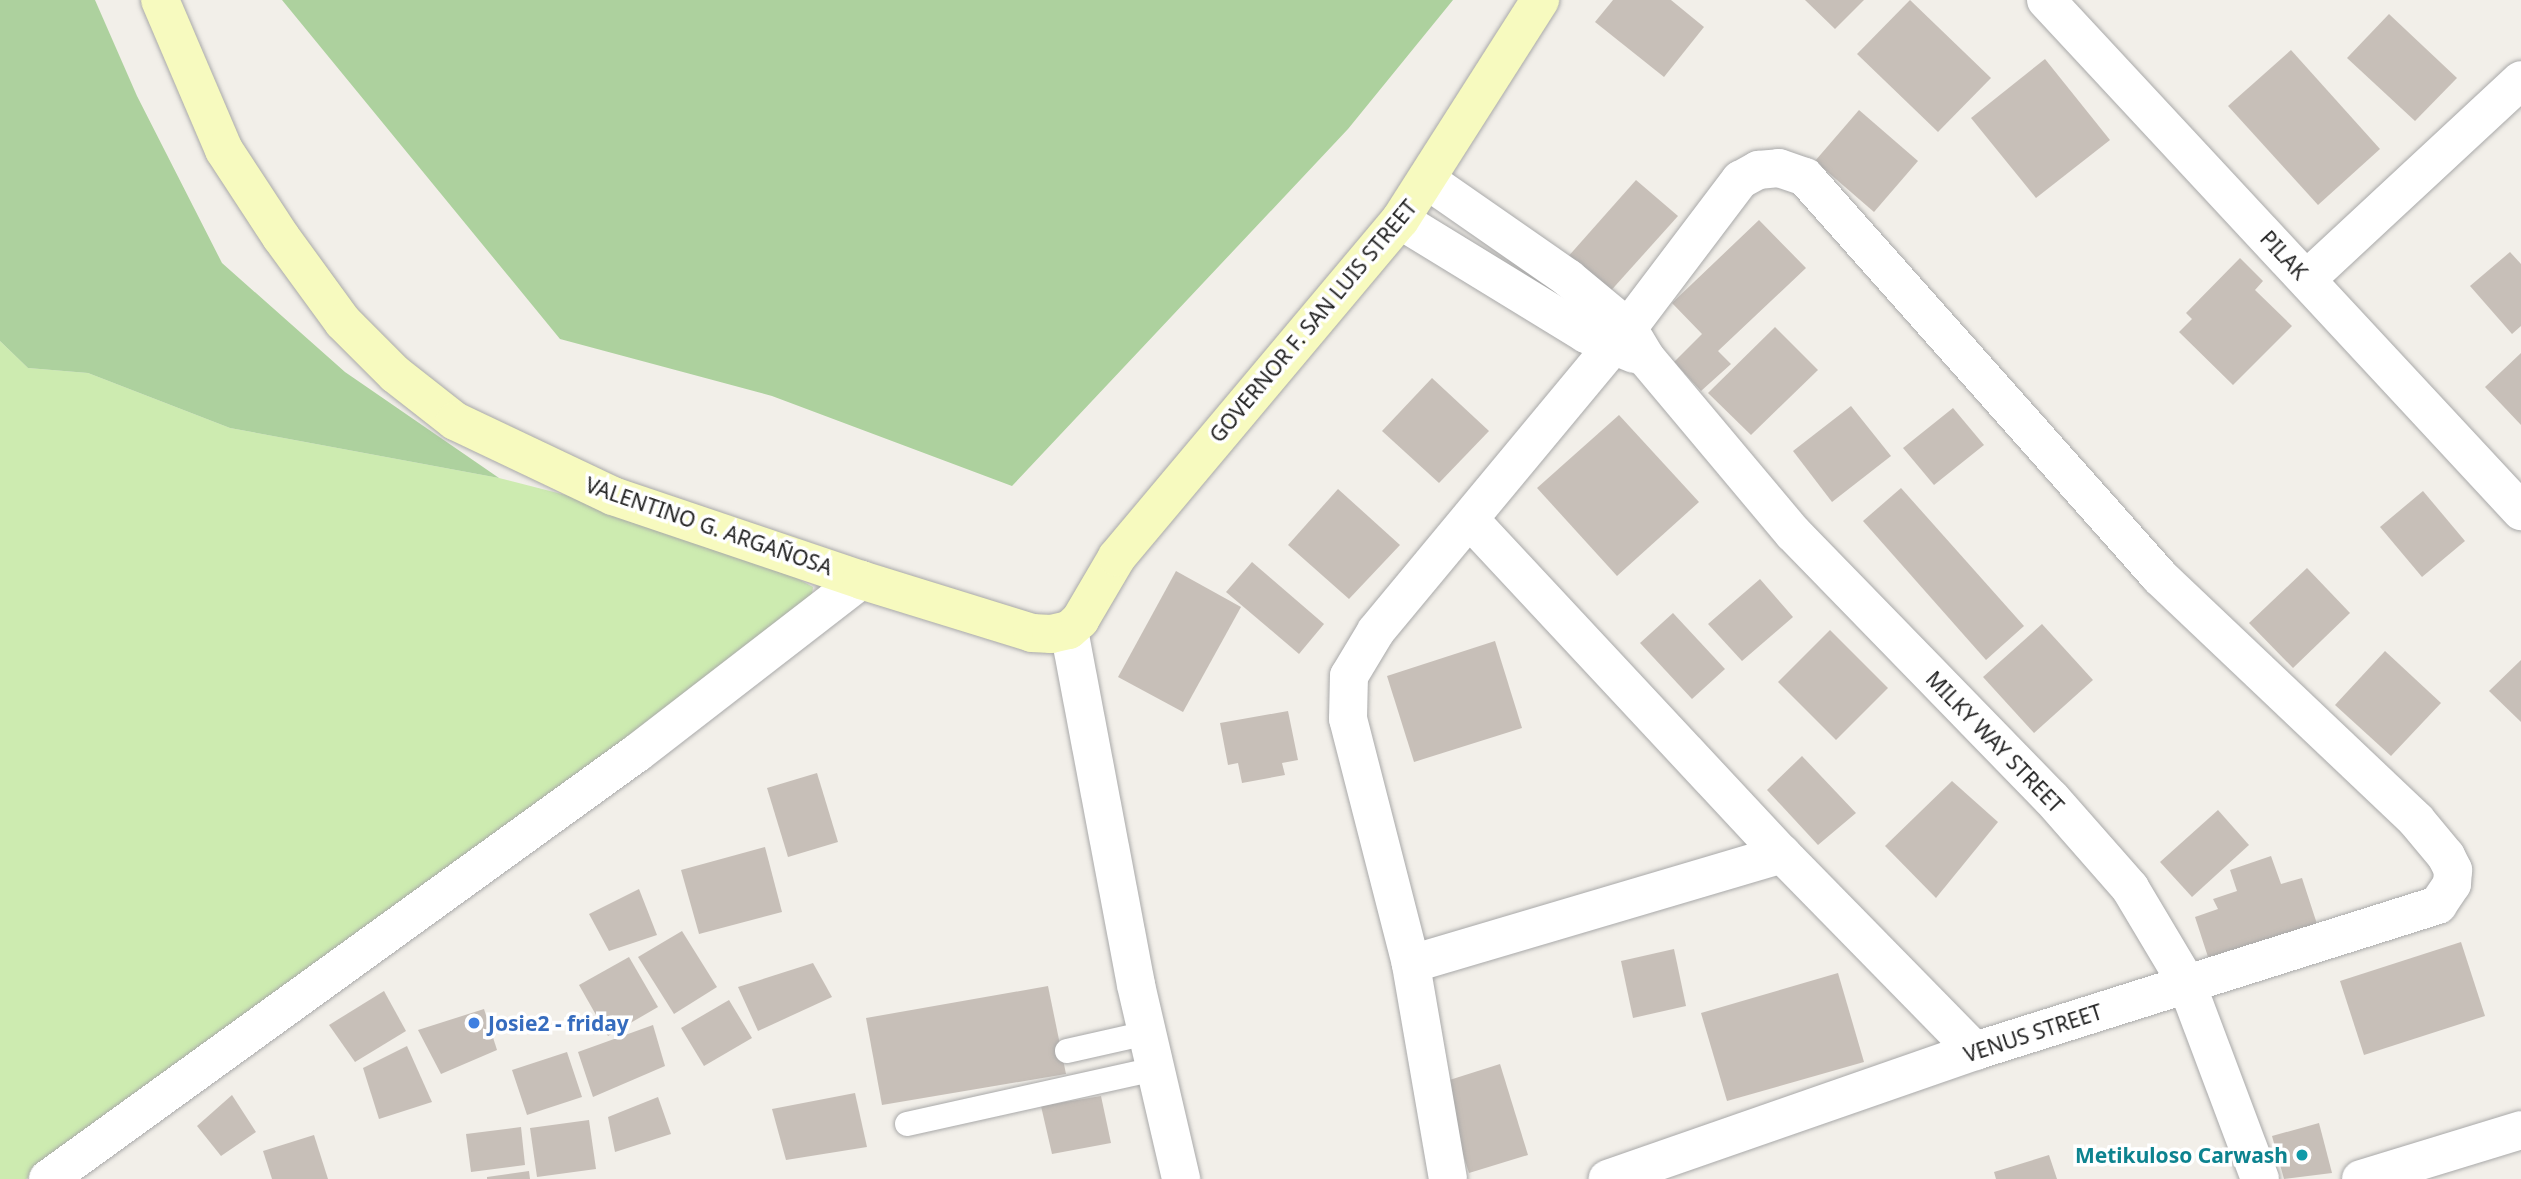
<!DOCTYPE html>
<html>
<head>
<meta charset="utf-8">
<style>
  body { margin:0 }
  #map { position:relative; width:2521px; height:1179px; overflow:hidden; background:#f2efe9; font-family:"Noto Sans",sans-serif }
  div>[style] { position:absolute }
  .grass>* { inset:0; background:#cdebb0 }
  .forest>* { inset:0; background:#add19e }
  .building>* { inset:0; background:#c7bfb8 }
  .roads { filter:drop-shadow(0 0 2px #a9a9a9) drop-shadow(0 0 2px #a9a9a9) }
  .lane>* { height:24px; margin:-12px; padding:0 12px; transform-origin:12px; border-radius:12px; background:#fff }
  .street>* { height:38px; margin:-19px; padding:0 19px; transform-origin:19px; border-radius:19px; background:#fff }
  .secondary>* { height:38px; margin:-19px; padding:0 19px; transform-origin:19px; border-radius:19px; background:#f7fabf }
  .dots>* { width:19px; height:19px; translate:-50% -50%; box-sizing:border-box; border:4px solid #fff; border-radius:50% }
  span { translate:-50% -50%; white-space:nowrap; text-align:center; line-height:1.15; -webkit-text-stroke:7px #fff; paint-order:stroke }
  .street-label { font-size:21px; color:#222 }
  .shop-label { font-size:21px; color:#366cbe; font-weight:700 }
  .left { translate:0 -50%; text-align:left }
  .culture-label { font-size:21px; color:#0d838f; font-weight:700 }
  .right { translate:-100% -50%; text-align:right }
</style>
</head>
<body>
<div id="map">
  <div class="grass">
    <div style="clip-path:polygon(0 341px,28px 368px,88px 373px,230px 428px,499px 478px,710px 532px,813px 587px,809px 619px,26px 1179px,0 1179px)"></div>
  </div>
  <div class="forest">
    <div style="clip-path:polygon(0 0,95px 0,137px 96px,222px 263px,345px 372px,499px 478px,230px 428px,88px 373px,28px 368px,0 341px)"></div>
    <div style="clip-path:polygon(282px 0,1453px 0,1348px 129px,1012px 486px,772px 396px,560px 339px)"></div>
  </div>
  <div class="building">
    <div style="clip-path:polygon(1613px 0,1671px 0,1704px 27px,1664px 77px,1595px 22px)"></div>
    <div style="clip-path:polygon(1805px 0,1864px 0,1835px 29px)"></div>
    <div style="clip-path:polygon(1910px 0,1991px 78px,1938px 132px,1857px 54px)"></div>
    <div style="clip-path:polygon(2389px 14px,2457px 78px,2415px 121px,2347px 58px)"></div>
    <div style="clip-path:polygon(2291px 50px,2380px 149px,2318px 205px,2228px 106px)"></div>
    <div style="clip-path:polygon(2045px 59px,2110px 140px,2036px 198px,1971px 118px)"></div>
    <div style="clip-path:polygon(1859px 110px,1918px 161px,1874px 212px,1815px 161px)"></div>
    <div style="clip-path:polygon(1636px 180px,1678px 216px,1607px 295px,1566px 259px)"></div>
    <div style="clip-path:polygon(1759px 220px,1806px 268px,1718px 351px,1731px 364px,1701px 391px,1674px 362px,1702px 334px,1672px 303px)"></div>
    <div style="clip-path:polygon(2510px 252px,2521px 264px,2521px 326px,2512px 334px,2470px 286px)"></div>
    <div style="clip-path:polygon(2240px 258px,2263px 281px,2255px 290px,2292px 326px,2233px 385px,2179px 332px,2192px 319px,2186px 313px)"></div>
    <div style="clip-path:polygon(1775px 327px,1818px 370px,1751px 435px,1708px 393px)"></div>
    <div style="clip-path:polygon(2521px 353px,2521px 425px,2485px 387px)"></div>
    <div style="clip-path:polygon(1432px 378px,1489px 431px,1439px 483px,1382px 431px)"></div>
    <div style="clip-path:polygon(1851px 406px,1891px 456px,1832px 502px,1793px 451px)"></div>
    <div style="clip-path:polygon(1953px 408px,1984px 445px,1934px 485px,1903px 448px)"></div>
    <div style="clip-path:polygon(1619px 415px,1699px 502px,1617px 576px,1537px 488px)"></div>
    <div style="clip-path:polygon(1901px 488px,2024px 626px,1986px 660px,1863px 521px)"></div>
    <div style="clip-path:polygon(1338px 489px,1400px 545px,1349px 599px,1288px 545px)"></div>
    <div style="clip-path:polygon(2423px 491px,2465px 541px,2422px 577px,2380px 527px)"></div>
    <div style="clip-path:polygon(1252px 562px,1324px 624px,1299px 654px,1226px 592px)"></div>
    <div style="clip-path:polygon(2307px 568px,2350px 613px,2293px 668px,2249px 623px)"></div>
    <div style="clip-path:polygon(1176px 571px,1241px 607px,1183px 712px,1118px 677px)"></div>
    <div style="clip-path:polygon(1760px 579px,1793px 617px,1742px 661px,1708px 624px)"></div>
    <div style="clip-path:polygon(1673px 613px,1725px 669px,1692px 699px,1640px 643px)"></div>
    <div style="clip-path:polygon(2042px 624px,2093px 680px,2034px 733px,1983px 677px)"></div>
    <div style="clip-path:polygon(1830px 630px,1888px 688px,1836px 740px,1778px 682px)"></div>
    <div style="clip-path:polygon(1495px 641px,1522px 728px,1414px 762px,1387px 676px)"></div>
    <div style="clip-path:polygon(2385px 651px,2441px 703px,2391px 756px,2335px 705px)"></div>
    <div style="clip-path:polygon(2521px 660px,2521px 722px,2489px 691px)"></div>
    <div style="clip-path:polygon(1288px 711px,1298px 760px,1282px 763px,1285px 775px,1242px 783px,1238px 763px,1228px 765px,1220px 723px)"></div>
    <div style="clip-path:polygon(1802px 756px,1856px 813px,1818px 845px,1767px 790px)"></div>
    <div style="clip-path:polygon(817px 773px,838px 842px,788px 857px,767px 788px)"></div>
    <div style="clip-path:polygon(1952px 781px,1998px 822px,1936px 898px,1885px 846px)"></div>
    <div style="clip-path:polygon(2218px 810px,2249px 845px,2192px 897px,2160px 862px)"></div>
    <div style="clip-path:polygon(765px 847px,782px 912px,699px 934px,681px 870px)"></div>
    <div style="clip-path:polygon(2271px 856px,2281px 884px,2302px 878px,2317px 924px,2209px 960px,2195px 917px,2218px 909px,2213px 899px,2237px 891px,2230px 870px)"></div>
    <div style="clip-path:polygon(639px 889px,657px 935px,609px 951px,589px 914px)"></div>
    <div style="clip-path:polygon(682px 931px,717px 987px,674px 1014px,638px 957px)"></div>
    <div style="clip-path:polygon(2461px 942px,2485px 1016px,2364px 1055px,2340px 981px)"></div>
    <div style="clip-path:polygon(1674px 949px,1686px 1006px,1633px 1018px,1621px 961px)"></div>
    <div style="clip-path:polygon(629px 957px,658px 1007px,608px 1036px,579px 985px)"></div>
    <div style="clip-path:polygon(813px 963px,832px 997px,758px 1031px,738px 987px)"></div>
    <div style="clip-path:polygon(1838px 973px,1864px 1062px,1727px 1101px,1701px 1013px)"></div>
    <div style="clip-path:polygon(1048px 986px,1066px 1074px,882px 1105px,866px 1018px)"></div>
    <div style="clip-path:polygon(384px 991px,406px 1031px,355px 1062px,329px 1025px)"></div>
    <div style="clip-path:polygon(729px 1000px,752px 1038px,704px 1066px,681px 1028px)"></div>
    <div style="clip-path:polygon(484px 1009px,497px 1050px,441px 1074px,418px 1030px)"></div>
    <div style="clip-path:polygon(653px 1025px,665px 1066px,593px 1097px,578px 1052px)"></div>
    <div style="clip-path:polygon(407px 1046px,432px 1102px,379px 1119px,363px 1068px)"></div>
    <div style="clip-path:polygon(567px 1052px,582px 1097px,527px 1115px,512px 1070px)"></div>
    <div style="clip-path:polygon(1500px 1064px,1528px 1155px,1469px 1173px,1440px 1083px)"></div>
    <div style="clip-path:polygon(855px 1093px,867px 1147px,786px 1160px,772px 1109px)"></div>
    <div style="clip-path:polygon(232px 1095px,256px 1132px,221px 1156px,197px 1126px)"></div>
    <div style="clip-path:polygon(1101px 1096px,1111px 1143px,1052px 1154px,1041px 1106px)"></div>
    <div style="clip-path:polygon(658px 1097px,671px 1134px,615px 1152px,608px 1117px)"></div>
    <div style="clip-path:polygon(589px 1120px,596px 1169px,537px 1177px,530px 1128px)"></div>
    <div style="clip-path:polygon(2319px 1123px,2332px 1173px,2284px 1179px,2272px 1136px)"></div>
    <div style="clip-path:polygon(521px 1127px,525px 1165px,471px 1172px,466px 1134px)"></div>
    <div style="clip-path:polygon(314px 1135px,328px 1179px,272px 1179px,263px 1151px)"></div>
    <div style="clip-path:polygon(2049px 1155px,2057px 1179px,1996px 1179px,1994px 1172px)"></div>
    <div style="clip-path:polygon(529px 1171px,530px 1179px,487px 1179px,487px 1177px)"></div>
  </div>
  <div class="roads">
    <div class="lane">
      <div style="left:1067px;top:1051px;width:82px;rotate:-12.7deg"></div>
      <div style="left:907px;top:1124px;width:255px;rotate:-12.5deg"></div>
    </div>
    <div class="street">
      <div style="left:2046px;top:0;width:698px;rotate:47.09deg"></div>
      <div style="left:1427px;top:180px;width:172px;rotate:34.8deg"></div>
      <div style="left:1568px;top:278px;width:78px;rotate:39.8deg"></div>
      <div style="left:1628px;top:328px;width:35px;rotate:59deg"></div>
      <div style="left:1646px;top:358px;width:229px;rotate:50deg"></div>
      <div style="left:1793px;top:533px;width:370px;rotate:45.8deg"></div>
      <div style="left:2051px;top:798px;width:120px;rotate:48.7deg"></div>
      <div style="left:2130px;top:888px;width:109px;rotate:59.2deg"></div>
      <div style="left:2186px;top:982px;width:210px;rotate:69.4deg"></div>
      <div style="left:1400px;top:220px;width:218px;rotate:31.5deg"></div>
      <div style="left:1586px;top:334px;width:52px;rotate:22.6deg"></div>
      <div style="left:2307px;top:279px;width:292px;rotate:-42.9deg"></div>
      <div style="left:1471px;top:521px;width:456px;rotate:47deg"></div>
      <div style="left:1782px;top:854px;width:276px;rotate:45.6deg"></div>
      <div style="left:1069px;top:630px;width:361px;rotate:79.3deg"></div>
      <div style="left:1136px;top:985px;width:199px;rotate:76.9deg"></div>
      <div style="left:1411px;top:964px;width:387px;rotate:-16.5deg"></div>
      <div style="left:48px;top:1179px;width:727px;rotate:-35.88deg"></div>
      <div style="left:637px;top:753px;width:283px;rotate:-37.7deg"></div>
      <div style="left:1448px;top:1179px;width:218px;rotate:-99.8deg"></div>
      <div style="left:1411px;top:964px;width:253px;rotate:-104.4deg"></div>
      <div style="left:1348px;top:719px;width:43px;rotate:-88.7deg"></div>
      <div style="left:1349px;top:676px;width:52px;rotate:-59deg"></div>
      <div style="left:1376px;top:631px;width:394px;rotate:-50.3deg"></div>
      <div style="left:1628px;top:328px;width:186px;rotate:-52.9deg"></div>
      <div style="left:1740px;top:180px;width:21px;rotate:-29deg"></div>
      <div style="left:1758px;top:170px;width:21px;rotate:-5deg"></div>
      <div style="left:1779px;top:168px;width:28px;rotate:19deg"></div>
      <div style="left:1805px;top:177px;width:535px;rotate:48.41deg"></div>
      <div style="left:2160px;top:577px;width:353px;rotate:43.5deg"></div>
      <div style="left:2416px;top:820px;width:47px;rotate:50.2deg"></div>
      <div style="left:2446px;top:856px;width:16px;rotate:63deg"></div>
      <div style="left:2453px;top:870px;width:14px;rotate:94deg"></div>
      <div style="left:2452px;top:884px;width:25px;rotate:124deg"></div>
      <div style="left:2438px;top:905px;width:485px;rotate:162.5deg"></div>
      <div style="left:1975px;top:1051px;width:389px;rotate:160.8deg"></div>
      <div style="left:2361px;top:1179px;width:167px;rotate:-17deg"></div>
    </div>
    <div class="secondary">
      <div style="left:160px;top:0;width:163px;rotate:66.9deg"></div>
      <div style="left:224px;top:150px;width:104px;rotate:56.8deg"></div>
      <div style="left:281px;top:237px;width:105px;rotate:53.9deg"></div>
      <div style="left:343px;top:322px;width:74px;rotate:45deg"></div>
      <div style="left:395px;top:374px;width:76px;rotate:38.1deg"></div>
      <div style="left:455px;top:421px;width:175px;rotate:25.4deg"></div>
      <div style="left:613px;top:496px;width:262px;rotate:18.7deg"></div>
      <div style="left:861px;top:580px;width:179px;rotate:17.2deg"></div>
      <div style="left:1032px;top:633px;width:19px;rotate:3deg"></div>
      <div style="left:1051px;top:634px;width:18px;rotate:-13deg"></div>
      <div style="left:1069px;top:630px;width:15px;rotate:-42deg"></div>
      <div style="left:1080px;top:620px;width:73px;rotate:-59.6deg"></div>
      <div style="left:1117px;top:557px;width:440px;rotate:-50deg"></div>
      <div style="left:1400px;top:220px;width:261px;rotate:-57.5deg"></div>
    </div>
  </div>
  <div class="dots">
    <div style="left:474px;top:1023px;background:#3f7fe0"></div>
    <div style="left:2302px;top:1155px;background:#0f9aa8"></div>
  </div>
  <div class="street-label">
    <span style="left:2284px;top:255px;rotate:47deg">PILAK</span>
    <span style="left:1313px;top:321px;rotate:-50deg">GOVERNOR F. SAN LUIS STREET</span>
    <span style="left:709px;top:526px;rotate:19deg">VALENTINO G. ARGAÑOSA</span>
    <span style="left:1995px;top:742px;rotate:46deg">MILKY WAY STREET</span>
    <span style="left:2033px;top:1033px;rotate:-18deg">VENUS STREET</span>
  </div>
  <div class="shop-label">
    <span class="left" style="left:488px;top:1023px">Josie2 - friday</span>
  </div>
  <div class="culture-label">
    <span class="right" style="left:2288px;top:1155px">Metikuloso Carwash</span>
  </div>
</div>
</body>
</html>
